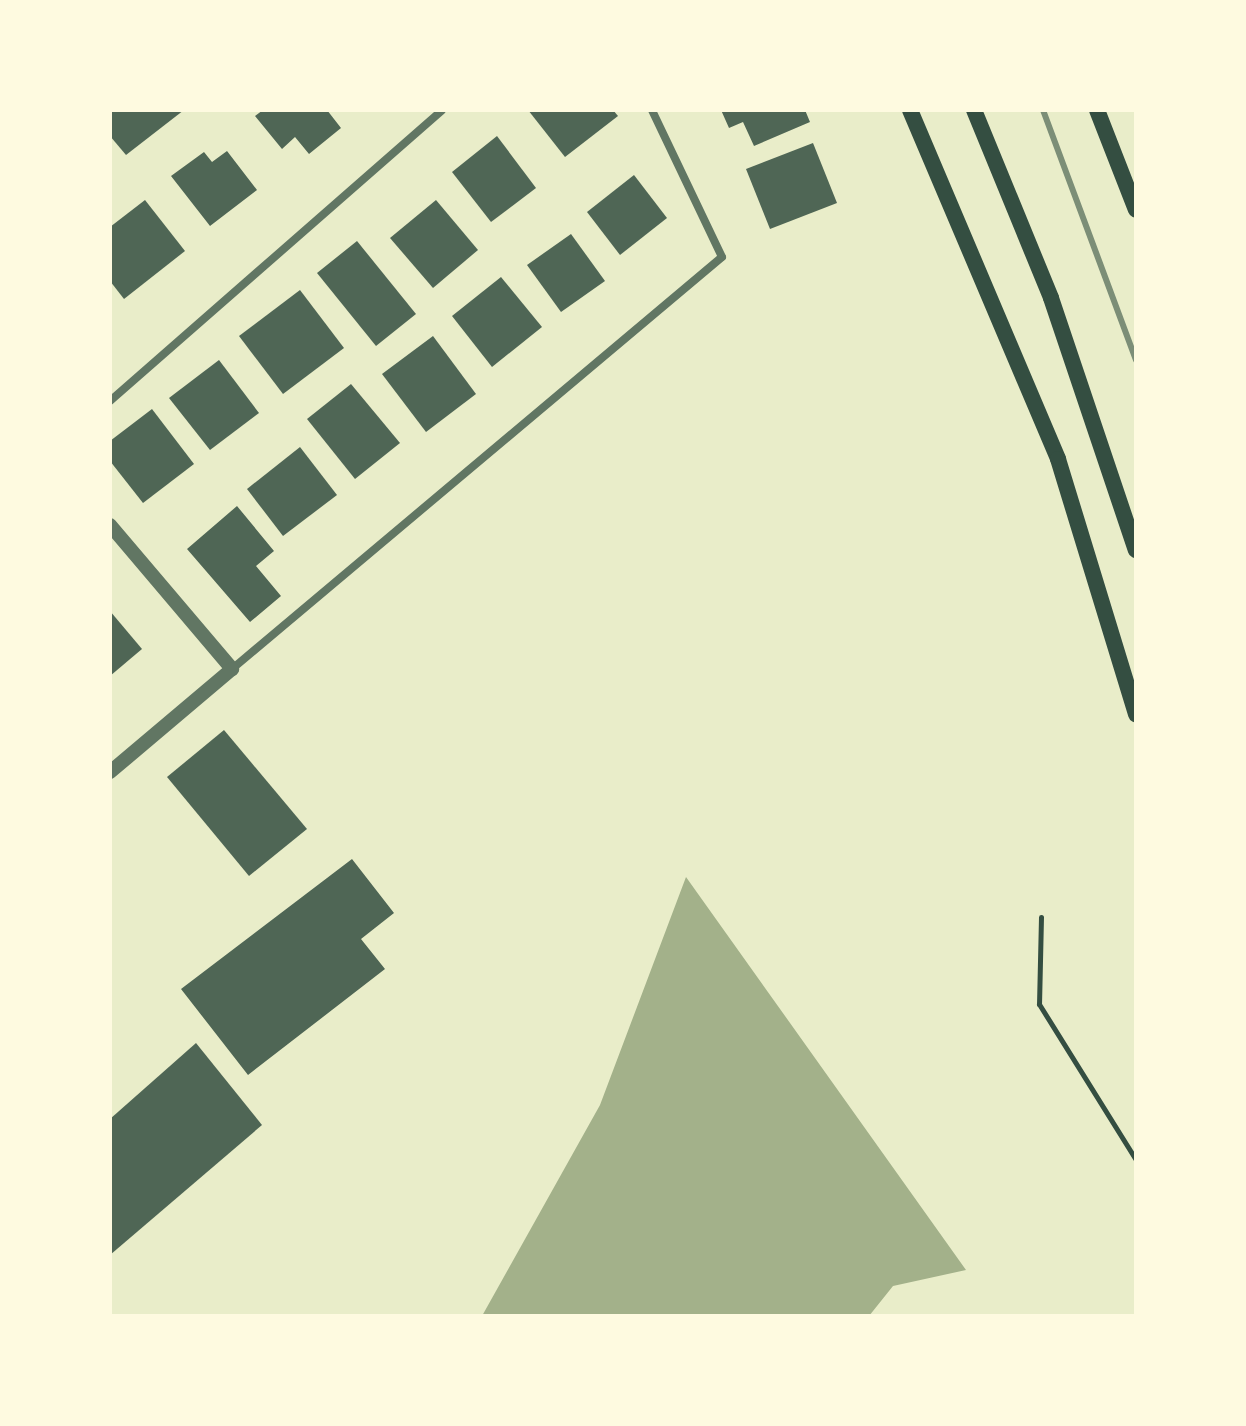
<!DOCTYPE html>
<html>
<head>
<meta charset="utf-8">
<style>
  body { margin:0 }
  #map { position:relative; width:1246px; height:1426px; overflow:hidden; background:#e9edc9; font-family:"Public Sans",sans-serif }
  div>[style] { position:absolute }
  .water>* { inset:0; background:#a3b18a }
  .building>* { inset:0; background:#4f6655 }
  .path>* { height:5px; margin:-2.5px; padding:0 2.5px; transform-origin:2.5px; border-radius:2.5px; background:#344e41 }
  .minor>* { height:8px; margin:-4px; padding:0 4px; transform-origin:4px; border-radius:4px; background:#617663 }
  .tertiary>* { height:14px; margin:-7px; padding:0 7px; transform-origin:7px; border-radius:7px; background:#617663 }
  .secondary>* { height:16px; margin:-8px; padding:0 8px; transform-origin:8px; border-radius:8px; background:#344e41 }
  .rail>* { height:6px; margin:-3px; padding:0 3px; transform-origin:3px; border-radius:3px; background:#7c8e77 }
  span { translate:-50% -50%; white-space:nowrap; text-align:center; line-height:1.15; -webkit-text-stroke:8px #fefae0; paint-order:stroke }
  .frame { position:absolute; inset:0; border:112px solid #fefae0; pointer-events:none }
</style>
</head>
<body>
<div id="map">
  <div class="water">
    <div style="clip-path:polygon(686px 877px,966px 1270px,893px 1286px,869px 1316px,482px 1316px,600px 1105px)"></div>
  </div>
  <div class="building">
    <div style="clip-path:polygon(110px 110px,184px 110px,126px 155px,110px 136px)"></div>
    <div style="clip-path:polygon(263px 110px,327px 110px,341px 128px,309px 154px,295px 137px,282px 149px,255px 116px)"></div>
    <div style="clip-path:polygon(528px 110px,613px 110px,618px 116px,565px 157px)"></div>
    <div style="clip-path:polygon(721px 110px,805px 110px,810px 122px,754px 146px,743px 122px,729px 128px)"></div>
    <div style="clip-path:polygon(497px 136px,536px 188px,491px 222px,452px 172px)"></div>
    <div style="clip-path:polygon(813px 143px,837px 203px,770px 229px,746px 169px)"></div>
    <div style="clip-path:polygon(227px 151px,257px 190px,210px 226px,171px 176px,204px 152px,212px 162px)"></div>
    <div style="clip-path:polygon(634px 175px,667px 218px,620px 255px,587px 212px)"></div>
    <div style="clip-path:polygon(145px 200px,185px 251px,124px 299px,110px 281px,110px 227px)"></div>
    <div style="clip-path:polygon(436px 200px,478px 250px,433px 288px,390px 238px)"></div>
    <div style="clip-path:polygon(571px 234px,605px 281px,561px 312px,527px 265px)"></div>
    <div style="clip-path:polygon(357px 241px,416px 314px,376px 346px,317px 273px)"></div>
    <div style="clip-path:polygon(501px 277px,542px 327px,492px 367px,452px 316px)"></div>
    <div style="clip-path:polygon(300px 290px,344px 348px,283px 394px,239px 336px)"></div>
    <div style="clip-path:polygon(433px 336px,476px 394px,426px 432px,382px 374px)"></div>
    <div style="clip-path:polygon(219px 360px,259px 413px,210px 450px,169px 398px)"></div>
    <div style="clip-path:polygon(351px 384px,400px 443px,355px 479px,307px 419px)"></div>
    <div style="clip-path:polygon(152px 409px,194px 464px,143px 503px,110px 461px,110px 441px)"></div>
    <div style="clip-path:polygon(300px 447px,337px 495px,283px 536px,247px 489px)"></div>
    <div style="clip-path:polygon(237px 506px,274px 551px,256px 566px,281px 596px,250px 622px,187px 549px)"></div>
    <div style="clip-path:polygon(110px 611px,142px 649px,110px 676px)"></div>
    <div style="clip-path:polygon(224px 730px,307px 829px,249px 876px,167px 777px)"></div>
    <div style="clip-path:polygon(352px 859px,394px 913px,361px 939px,385px 969px,248px 1075px,181px 989px)"></div>
    <div style="clip-path:polygon(196px 1043px,262px 1125px,110px 1255px,110px 1119px)"></div>
  </div>
  <div class="path">
    <div style="left:1041px;top:917px;width:87px;rotate:91.3deg"></div>
    <div style="left:1039px;top:1004px;width:184px;rotate:58.1deg"></div>
  </div>
  <div class="minor">
    <div style="left:110px;top:401px;width:441px;rotate:-41.2deg"></div>
    <div style="left:232px;top:669px;width:640px;rotate:-40.06deg"></div>
    <div style="left:722px;top:257px;width:163px;rotate:-115.5deg"></div>
  </div>
  <div class="tertiary">
    <div style="left:110px;top:525px;width:189px;rotate:49.7deg"></div>
    <div style="left:232px;top:669px;width:160px;rotate:139.8deg"></div>
  </div>
  <div class="secondary">
    <div style="left:910px;top:110px;width:379px;rotate:67deg"></div>
    <div style="left:1058px;top:459px;width:267px;rotate:73deg"></div>
    <div style="left:974px;top:110px;width:203px;rotate:67.7deg"></div>
    <div style="left:1051px;top:298px;width:266px;rotate:71.4deg"></div>
    <div style="left:1097px;top:110px;width:107px;rotate:68.7deg"></div>
  </div>
  <div class="rail">
    <div style="left:1043px;top:110px;width:267px;rotate:69.6deg"></div>
  </div>
  <div class="frame"></div>
</div>
</body>
</html>
